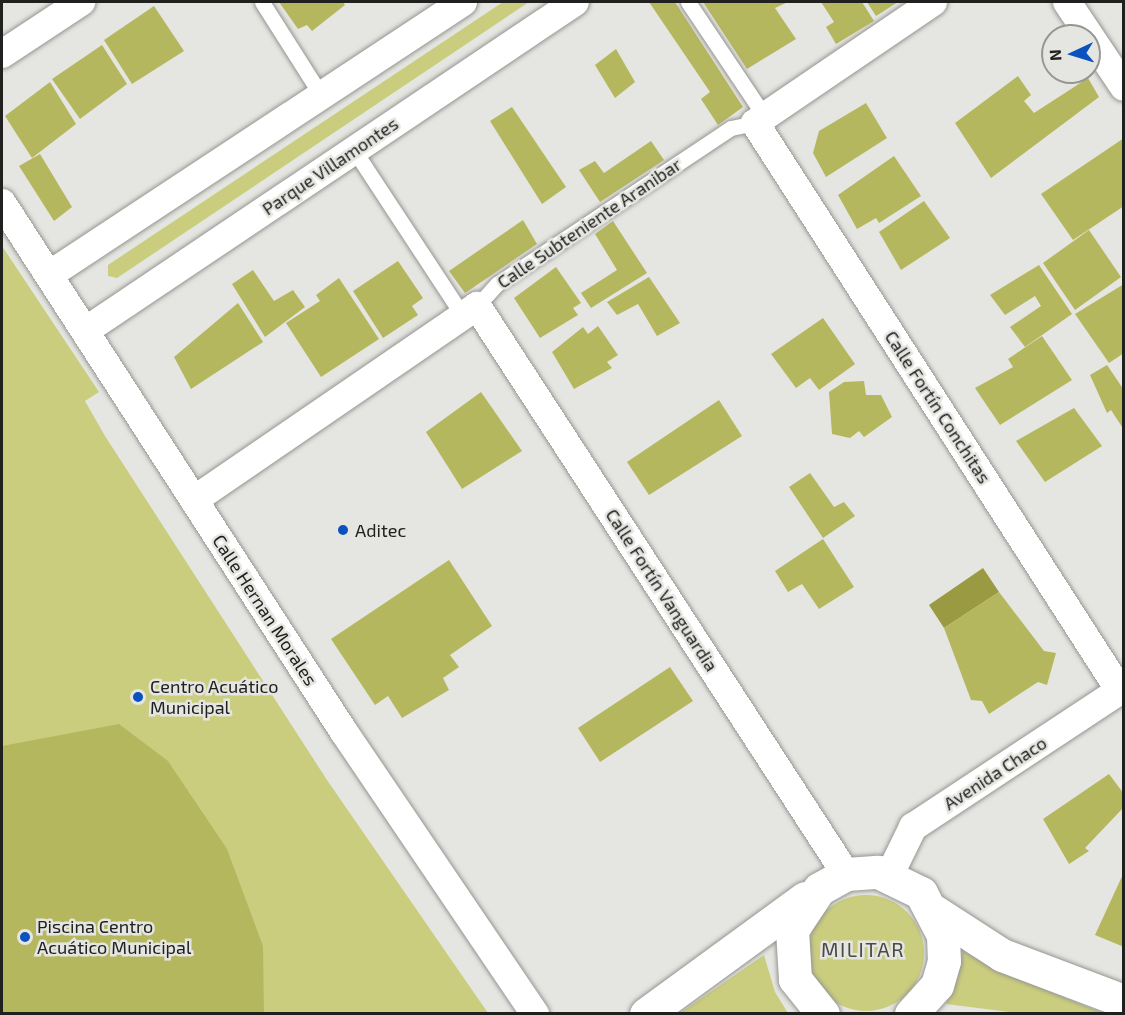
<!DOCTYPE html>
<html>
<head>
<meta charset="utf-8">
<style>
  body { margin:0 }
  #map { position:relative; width:1125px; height:1015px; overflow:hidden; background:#e5e6e1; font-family:"Exo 2",sans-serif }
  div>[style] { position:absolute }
  .green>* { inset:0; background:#cbcd7e }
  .round { border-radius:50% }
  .water>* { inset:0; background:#999a41 }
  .building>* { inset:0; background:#b5b75f }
  .roads { filter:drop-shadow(0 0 2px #959591) drop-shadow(0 0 2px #959591) }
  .service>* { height:15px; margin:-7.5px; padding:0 7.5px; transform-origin:7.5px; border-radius:7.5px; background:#fff }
  .minor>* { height:28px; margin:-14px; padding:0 14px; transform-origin:14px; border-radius:14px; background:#fff }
  .secondary>* { height:33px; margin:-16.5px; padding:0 16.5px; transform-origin:16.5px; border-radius:16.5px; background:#fff }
  .dots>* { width:16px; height:16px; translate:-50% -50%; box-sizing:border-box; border:3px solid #e5e6e1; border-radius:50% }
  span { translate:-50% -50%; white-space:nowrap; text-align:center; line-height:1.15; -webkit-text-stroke:5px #e5e6e1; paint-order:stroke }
  .street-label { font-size:18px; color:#20211f }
  .poi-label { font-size:18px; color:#20211f }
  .left { translate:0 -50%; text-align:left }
  .neighbourhood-label { font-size:20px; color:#494a46; letter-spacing:1.5px }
  .frame { position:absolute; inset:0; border:3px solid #20211f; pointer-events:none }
  .north { position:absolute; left:1041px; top:24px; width:60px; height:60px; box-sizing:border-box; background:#e5e6e1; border:2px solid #969793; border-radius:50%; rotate:266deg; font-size:16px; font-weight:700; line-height:24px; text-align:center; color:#20211f }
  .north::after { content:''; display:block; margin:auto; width:21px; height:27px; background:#0a52bd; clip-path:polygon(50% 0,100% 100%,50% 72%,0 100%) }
</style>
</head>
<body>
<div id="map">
  <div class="green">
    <div style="clip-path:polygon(503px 2px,529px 2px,117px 278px,108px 276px,108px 265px)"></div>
    <div style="clip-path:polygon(2px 246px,99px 392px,85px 401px,105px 436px,327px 780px,488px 1013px,2px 1013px)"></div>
    <div class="round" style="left:808px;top:895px;width:116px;height:116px"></div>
    <div style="clip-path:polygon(963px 951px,1006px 974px,1103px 1013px,1017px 1013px,946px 1004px)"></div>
    <div style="clip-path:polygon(764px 955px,775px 992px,788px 1013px,680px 1013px)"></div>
  </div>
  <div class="water">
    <div style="clip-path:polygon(983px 568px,999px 592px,944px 628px,929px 605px)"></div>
  </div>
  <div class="building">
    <div style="clip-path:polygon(279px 2px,343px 2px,345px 5px,312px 31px,307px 25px,298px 29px)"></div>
    <div style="clip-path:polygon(649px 2px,675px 2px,743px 107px,718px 125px,701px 99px,710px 92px)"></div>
    <div style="clip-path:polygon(703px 2px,788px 2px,775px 8px,796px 39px,747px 69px)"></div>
    <div style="clip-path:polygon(821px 2px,862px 2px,874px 21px,836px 44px,826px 27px,834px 22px)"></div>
    <div style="clip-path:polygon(867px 2px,898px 2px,876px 16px)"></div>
    <div style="clip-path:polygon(154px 6px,184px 51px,132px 84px,104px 40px)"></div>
    <div style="clip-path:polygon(102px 45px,127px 84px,80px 119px,52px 79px)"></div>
    <div style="clip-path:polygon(616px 49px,635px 82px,615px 98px,595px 65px)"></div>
    <div style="clip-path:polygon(1018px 76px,1031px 95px,1024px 101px,1034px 113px,1088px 78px,1099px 97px,991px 178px,955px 123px)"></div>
    <div style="clip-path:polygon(50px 82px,76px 124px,32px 158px,5px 116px)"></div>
    <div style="clip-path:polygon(866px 103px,887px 138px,826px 177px,813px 153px,819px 131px)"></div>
    <div style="clip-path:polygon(512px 107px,566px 187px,542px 204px,490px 121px)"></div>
    <div style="clip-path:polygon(1124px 138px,1124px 206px,1073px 240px,1041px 194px)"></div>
    <div style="clip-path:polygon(651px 141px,664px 160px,600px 202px,579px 170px,595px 161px,604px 173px)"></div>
    <div style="clip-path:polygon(40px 154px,72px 207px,54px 221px,19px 166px)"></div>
    <div style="clip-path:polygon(894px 156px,921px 196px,879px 223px,876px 218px,857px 229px,838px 195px)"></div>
    <div style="clip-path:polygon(924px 201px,950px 238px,901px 270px,879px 232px)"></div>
    <div style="clip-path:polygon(523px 220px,537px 244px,465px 293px,449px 271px)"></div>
    <div style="clip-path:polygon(613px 221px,647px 273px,591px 308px,581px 293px,617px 270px,595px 234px)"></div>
    <div style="clip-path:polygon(1089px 230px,1121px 277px,1075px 310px,1043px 263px)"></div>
    <div style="clip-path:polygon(398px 261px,423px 298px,412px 306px,418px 315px,383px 338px,353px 291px)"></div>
    <div style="clip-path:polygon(1039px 265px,1072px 314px,1025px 347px,1010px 327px,1041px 306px,1035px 296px,1005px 315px,990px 295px)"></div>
    <div style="clip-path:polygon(556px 267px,581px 303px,573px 308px,578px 315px,540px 338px,514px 298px)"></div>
    <div style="clip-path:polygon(253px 270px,274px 301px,293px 290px,305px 307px,265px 337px,232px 284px)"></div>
    <div style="clip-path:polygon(649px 277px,680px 323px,657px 336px,638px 304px,617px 315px,607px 302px)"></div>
    <div style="clip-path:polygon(339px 278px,379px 339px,321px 377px,286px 323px,320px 301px,316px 295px)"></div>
    <div style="clip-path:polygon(1124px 284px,1124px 353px,1109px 363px,1075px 314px)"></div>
    <div style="clip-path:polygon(238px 303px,263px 342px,191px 389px,174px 357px)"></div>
    <div style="clip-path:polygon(823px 318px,855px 364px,819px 390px,810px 378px,796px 388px,771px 354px)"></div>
    <div style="clip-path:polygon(598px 326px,618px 355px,607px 362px,612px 368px,574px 389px,552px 352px,583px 327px,588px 334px)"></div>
    <div style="clip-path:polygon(1042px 336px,1072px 380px,1000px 425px,975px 388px,1013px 367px,1008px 359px)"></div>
    <div style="clip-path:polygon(1107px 365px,1124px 390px,1124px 430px,1111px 410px,1107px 413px,1090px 375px)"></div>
    <div style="clip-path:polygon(864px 381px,866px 395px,881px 395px,892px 417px,864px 437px,859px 431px,850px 438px,832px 434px,829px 392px,844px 382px)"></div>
    <div style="clip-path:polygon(481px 392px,522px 451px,462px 489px,426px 432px)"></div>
    <div style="clip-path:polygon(719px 400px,742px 436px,649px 495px,627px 462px)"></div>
    <div style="clip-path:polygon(1074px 408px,1102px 446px,1045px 482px,1016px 441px)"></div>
    <div style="clip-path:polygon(810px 473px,834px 507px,844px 502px,855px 516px,823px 538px,789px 487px)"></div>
    <div style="clip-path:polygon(823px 539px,854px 587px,819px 609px,802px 584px,788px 592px,775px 571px)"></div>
    <div style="clip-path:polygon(449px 560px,492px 626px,450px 655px,459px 667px,443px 678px,449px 690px,402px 718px,388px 696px,375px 705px,331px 639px)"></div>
    <div style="clip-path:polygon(999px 592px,1044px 651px,1056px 653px,1047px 685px,1038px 682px,989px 714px,982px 701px,971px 700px,944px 628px)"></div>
    <div style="clip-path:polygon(670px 667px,693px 701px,600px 762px,578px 728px)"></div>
    <div style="clip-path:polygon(119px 724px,168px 761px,227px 849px,263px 946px,264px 1014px,2px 1014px,2px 746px)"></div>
    <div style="clip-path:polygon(1109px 774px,1124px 794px,1124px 807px,1085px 848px,1089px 851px,1069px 864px,1043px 819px)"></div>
    <div style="clip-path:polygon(1124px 872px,1124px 947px,1095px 935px)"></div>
  </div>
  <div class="roads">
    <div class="service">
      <div style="left:262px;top:2px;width:110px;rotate:57.6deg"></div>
      <div style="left:688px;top:2px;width:138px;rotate:56.2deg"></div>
      <div style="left:354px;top:150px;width:199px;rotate:56.7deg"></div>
      <div style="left:477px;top:306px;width:30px;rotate:-48deg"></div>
      <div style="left:497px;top:284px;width:281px;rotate:-33.7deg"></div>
      <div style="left:731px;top:128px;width:25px;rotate:-12deg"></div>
    </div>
    <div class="minor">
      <div style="left:933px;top:2px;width:215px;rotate:145.8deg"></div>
      <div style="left:755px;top:123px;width:675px;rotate:57.27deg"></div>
      <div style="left:1067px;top:2px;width:102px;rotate:56.2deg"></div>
      <div style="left:2px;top:54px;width:95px;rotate:-33.4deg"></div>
      <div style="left:2px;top:203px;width:630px;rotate:57.12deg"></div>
      <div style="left:344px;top:732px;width:341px;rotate:55.9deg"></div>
      <div style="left:49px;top:275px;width:496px;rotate:-33.4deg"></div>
      <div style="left:85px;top:331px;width:590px;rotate:-33.88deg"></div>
      <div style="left:194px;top:500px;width:343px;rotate:-34.4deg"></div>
      <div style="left:477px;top:306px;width:677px;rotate:56.99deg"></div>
      <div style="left:889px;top:876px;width:55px;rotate:-63.9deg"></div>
      <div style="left:913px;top:827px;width:253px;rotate:-33.4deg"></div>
    </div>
    <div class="secondary">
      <div style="left:934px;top:911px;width:81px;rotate:32.9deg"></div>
      <div style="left:1002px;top:955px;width:130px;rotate:20.7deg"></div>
      <div style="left:646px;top:1014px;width:197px;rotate:-36.1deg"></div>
      <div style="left:823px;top:1014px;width:45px;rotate:-128.7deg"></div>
      <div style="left:795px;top:979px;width:49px;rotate:-93.5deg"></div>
      <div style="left:792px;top:930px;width:49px;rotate:-56.6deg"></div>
      <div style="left:819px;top:889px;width:31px;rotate:-29deg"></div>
      <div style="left:846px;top:874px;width:32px;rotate:-4deg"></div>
      <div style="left:878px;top:872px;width:48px;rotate:26deg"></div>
      <div style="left:921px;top:893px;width:47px;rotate:62.4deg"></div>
      <div style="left:943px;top:935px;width:26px;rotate:88deg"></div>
      <div style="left:944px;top:961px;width:25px;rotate:106deg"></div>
      <div style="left:937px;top:985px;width:39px;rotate:132deg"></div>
    </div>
  </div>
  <div class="dots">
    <div style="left:343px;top:530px;background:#0a52bd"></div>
    <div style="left:138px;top:697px;background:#0a52bd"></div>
    <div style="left:25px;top:937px;background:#0a52bd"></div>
  </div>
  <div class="street-label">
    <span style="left:330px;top:166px;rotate:-34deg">Parque Villamontes</span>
    <span style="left:589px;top:223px;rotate:-34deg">Calle Subteniente Aranibar</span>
    <span style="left:938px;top:407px;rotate:57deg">Calle Fortín Conchitas</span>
    <span style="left:662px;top:590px;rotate:57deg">Calle Fortín Vanguardia</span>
    <span style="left:265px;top:610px;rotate:57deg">Calle Hernan Morales</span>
    <span style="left:995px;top:773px;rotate:-33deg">Avenida Chaco</span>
  </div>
  <div class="poi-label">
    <span class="left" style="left:355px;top:530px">Aditec</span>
    <span class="left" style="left:150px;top:697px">Centro Acuático<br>Municipal</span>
    <span class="left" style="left:37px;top:937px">Piscina Centro<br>Acuático Municipal</span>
  </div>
  <div class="neighbourhood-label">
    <span style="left:863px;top:949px">MILITAR</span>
  </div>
  <div class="frame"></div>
  <div class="north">N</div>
</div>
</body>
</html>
